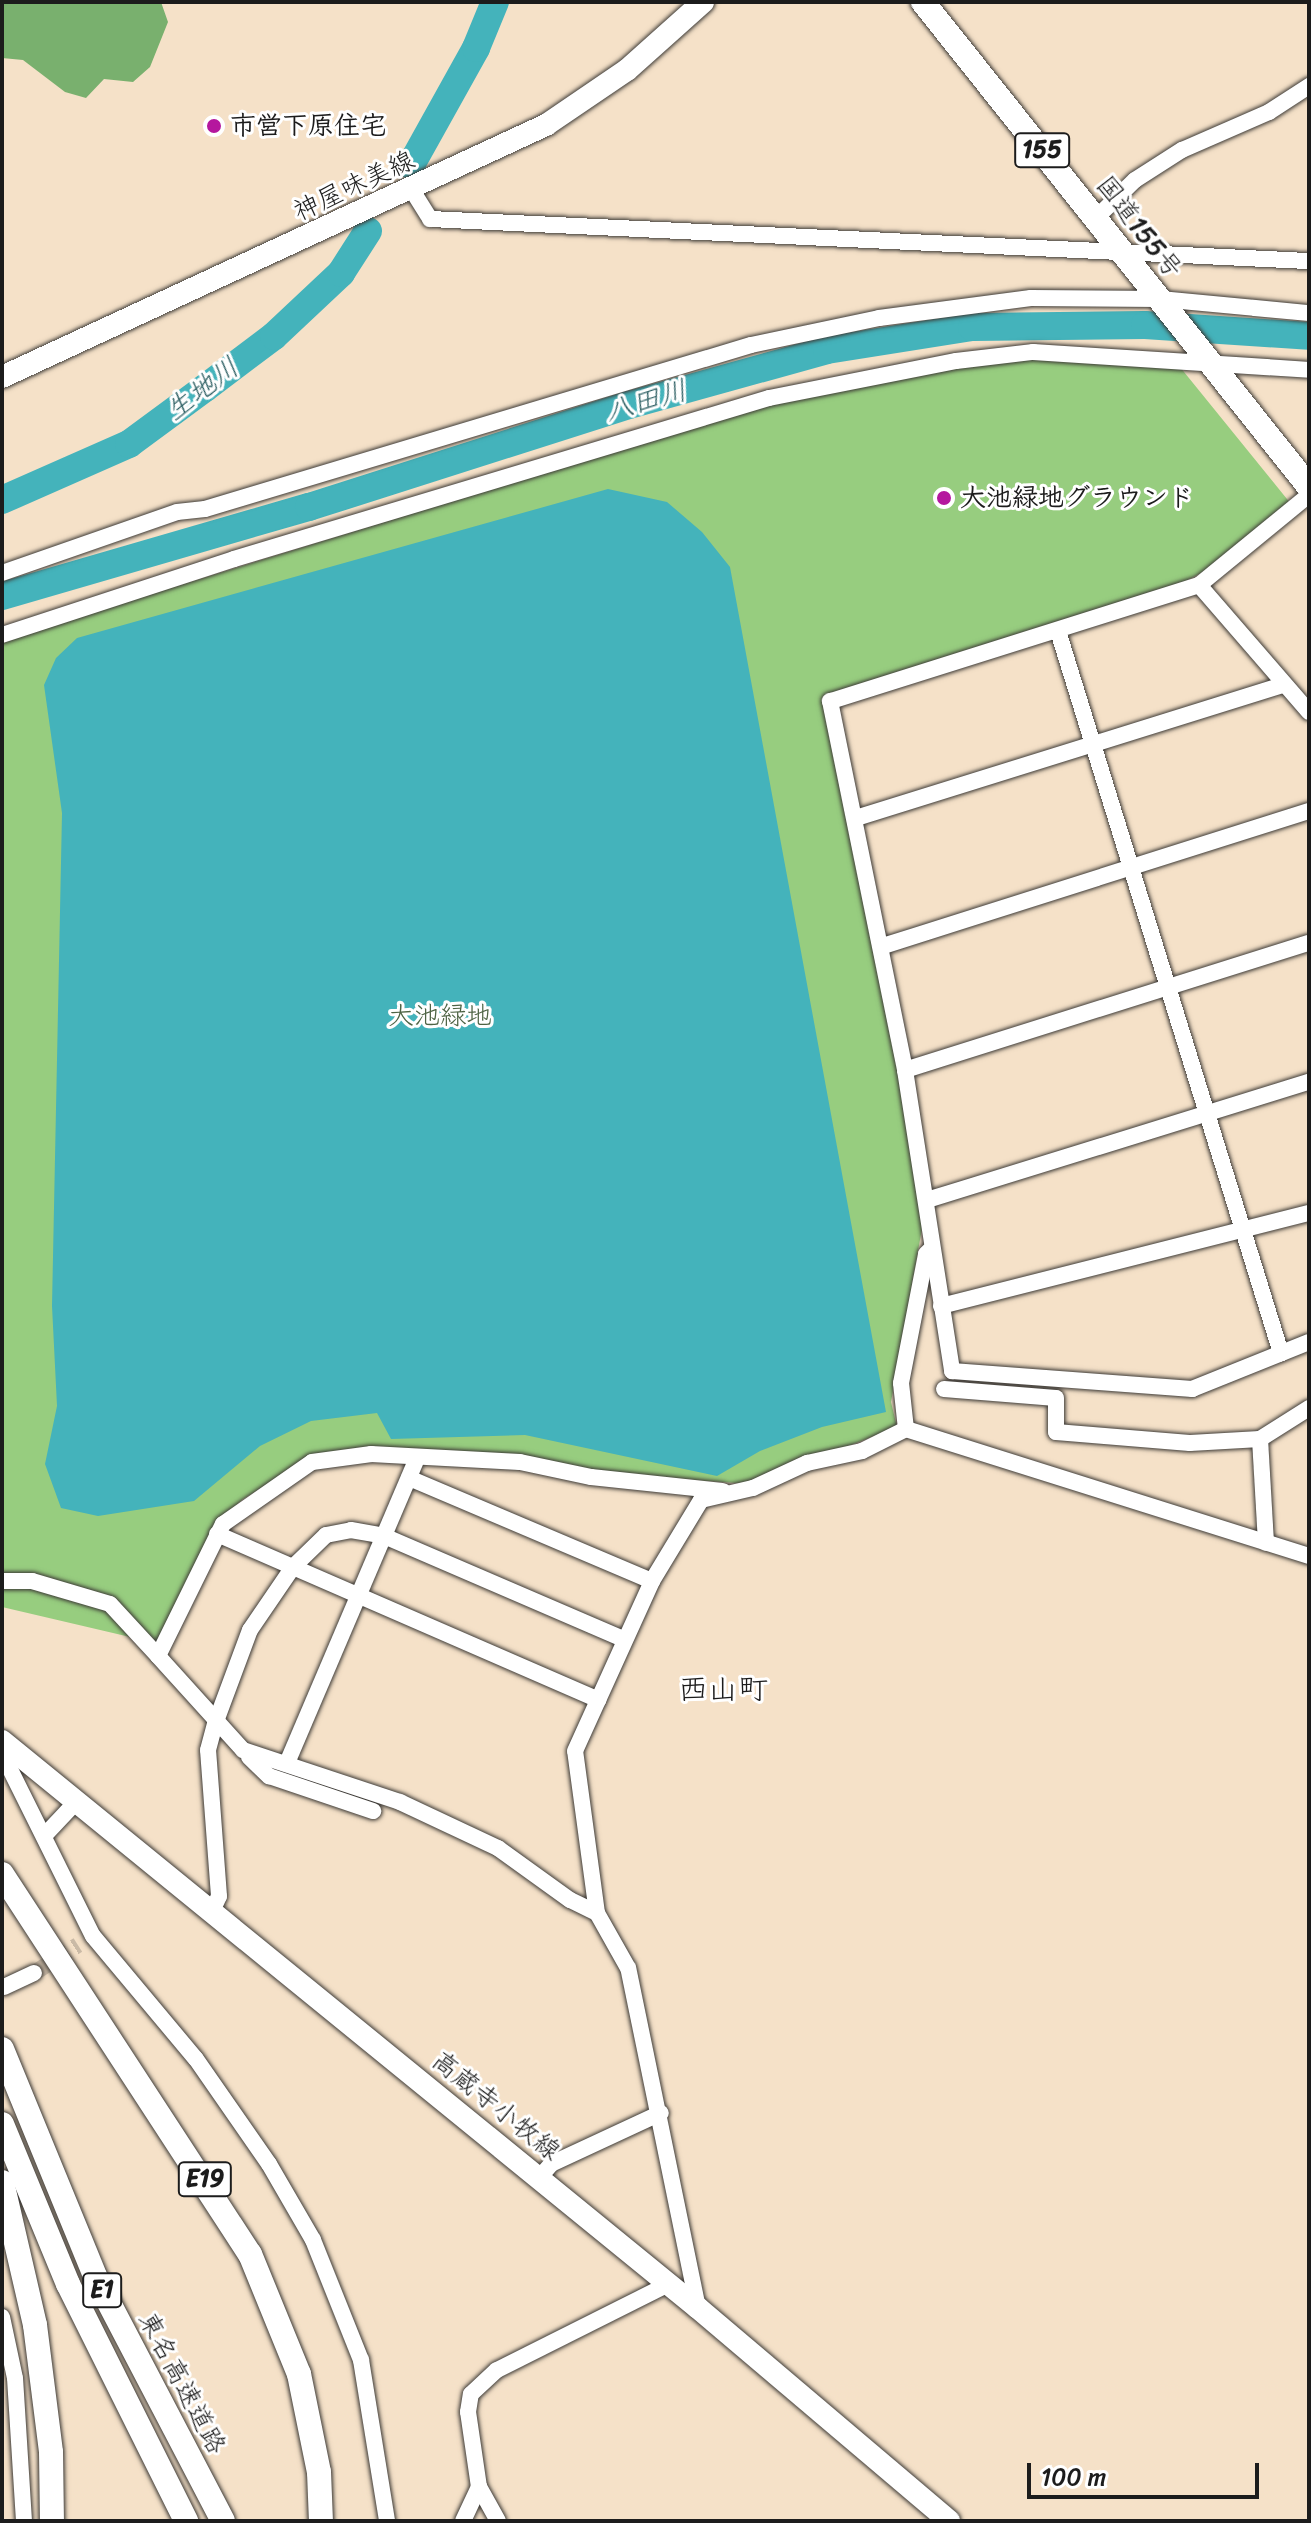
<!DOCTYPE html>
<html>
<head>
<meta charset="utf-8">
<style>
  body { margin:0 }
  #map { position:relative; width:1311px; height:2523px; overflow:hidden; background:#f5e1c8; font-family:Sriracha,"Klee One",sans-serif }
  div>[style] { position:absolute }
  .green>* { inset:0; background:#97cd7f }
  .forest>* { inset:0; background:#79b06e }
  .water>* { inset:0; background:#44b3bb }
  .river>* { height:28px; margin:-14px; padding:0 14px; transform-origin:14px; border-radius:14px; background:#44b3bb }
  .minor-tunnel>* { height:16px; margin-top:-8px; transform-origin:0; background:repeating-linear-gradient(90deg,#cabaa6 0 16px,transparent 0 24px) }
  .roads { filter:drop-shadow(0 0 2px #3d3a36) drop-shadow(0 0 2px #3d3a36) }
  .minor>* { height:16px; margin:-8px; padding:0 8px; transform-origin:8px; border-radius:8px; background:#fff }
  .major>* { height:22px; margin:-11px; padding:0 11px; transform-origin:11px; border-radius:11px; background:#fff }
  .highway>* { height:24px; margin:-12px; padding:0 12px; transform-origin:12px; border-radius:12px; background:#fff }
  .dots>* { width:22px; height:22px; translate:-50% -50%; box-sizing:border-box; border:4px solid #fff; border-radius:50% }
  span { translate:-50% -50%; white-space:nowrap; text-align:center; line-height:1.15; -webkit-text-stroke:6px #fff; paint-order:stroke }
  .shield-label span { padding:2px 6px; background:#fff; border:2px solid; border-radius:6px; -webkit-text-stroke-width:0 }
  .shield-label { font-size:24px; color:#1c1c1c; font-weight:700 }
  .poi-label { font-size:26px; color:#1c1c1c; font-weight:700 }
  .left { translate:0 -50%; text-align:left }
  .street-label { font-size:26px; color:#1c1c1c }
  .park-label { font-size:26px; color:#4d6344 }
  .water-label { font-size:28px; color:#2e6064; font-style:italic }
  .quarter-label { font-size:30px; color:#1c1c1c }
  .frame { position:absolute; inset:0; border:4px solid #1c1c1c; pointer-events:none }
  .scale { position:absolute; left:1027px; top:2463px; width:232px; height:36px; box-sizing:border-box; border:4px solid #1c1c1c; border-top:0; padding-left:10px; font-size:24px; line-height:28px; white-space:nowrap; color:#1c1c1c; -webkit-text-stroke:6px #fff; paint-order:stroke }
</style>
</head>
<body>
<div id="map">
  <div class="green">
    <div style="clip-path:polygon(1034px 357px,1180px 367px,1291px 504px,1216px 565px,1182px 583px,824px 696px,897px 1060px,923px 1223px,891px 1402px,897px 1427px,751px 1484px,591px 1473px,522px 1457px,310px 1459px,243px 1499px,221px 1519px,160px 1644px,2px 1607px,2px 640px,764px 405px,956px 366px)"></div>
  </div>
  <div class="forest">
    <div style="clip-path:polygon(2px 2px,161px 2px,168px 22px,150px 67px,133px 82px,104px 79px,86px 98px,65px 92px,23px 60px,2px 58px)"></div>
  </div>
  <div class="water">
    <div style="clip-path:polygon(608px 489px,667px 502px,702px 532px,730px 567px,886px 1412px,822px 1427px,760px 1451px,717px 1476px,525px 1435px,391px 1439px,377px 1413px,311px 1421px,260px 1446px,194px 1501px,98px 1516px,61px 1508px,45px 1464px,57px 1406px,52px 1306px,62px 813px,44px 685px,56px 658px,77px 638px)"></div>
  </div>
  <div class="river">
    <div style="left:411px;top:165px;width:134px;rotate:-60.9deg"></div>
    <div style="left:476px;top:48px;width:50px;rotate:-67.6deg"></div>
    <div style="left:2px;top:500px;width:139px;rotate:-23.8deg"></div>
    <div style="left:129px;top:444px;width:94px;rotate:-36.4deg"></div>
    <div style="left:205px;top:388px;width:86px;rotate:-37deg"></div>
    <div style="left:274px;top:336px;width:92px;rotate:-43.2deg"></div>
    <div style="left:341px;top:273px;width:50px;rotate:-57.3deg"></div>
    <div style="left:2px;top:596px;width:320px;rotate:-16.2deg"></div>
    <div style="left:309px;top:507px;width:336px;rotate:-17.7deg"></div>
    <div style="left:629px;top:405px;width:205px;rotate:-15.5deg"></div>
    <div style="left:827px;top:350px;width:147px;rotate:-9deg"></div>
    <div style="left:972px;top:327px;width:173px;rotate:-0.7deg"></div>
    <div style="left:1145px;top:325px;width:164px;rotate:3.8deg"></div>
  </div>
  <div class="minor-tunnel">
    <div style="left:34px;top:1973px;width:52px;rotate:-32.5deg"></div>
  </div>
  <div class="roads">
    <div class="minor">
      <div style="left:412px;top:190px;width:34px;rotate:58deg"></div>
      <div style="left:430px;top:219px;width:880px;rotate:2.74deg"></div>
      <div style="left:1096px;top:218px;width:54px;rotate:-44.3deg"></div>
      <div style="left:1135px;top:180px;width:56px;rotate:-32.6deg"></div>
      <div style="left:1182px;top:150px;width:95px;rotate:-23.6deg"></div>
      <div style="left:1269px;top:112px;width:48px;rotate:-33deg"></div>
      <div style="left:1309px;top:495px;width:142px;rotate:140.7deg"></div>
      <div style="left:1199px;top:585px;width:387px;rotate:162.5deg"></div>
      <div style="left:830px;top:701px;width:377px;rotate:78.5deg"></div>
      <div style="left:905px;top:1070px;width:305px;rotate:81.1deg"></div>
      <div style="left:952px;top:1371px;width:241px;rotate:4.3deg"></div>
      <div style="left:1192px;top:1389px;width:126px;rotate:-21.9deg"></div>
      <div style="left:2px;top:573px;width:185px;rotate:-19.2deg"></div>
      <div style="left:177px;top:512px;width:28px;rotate:-6deg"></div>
      <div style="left:205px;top:509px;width:570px;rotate:-16.72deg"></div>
      <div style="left:751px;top:345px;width:131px;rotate:-11.9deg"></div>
      <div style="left:879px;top:318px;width:153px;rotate:-7.5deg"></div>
      <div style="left:1031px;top:298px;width:129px;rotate:0.4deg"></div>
      <div style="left:1160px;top:299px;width:150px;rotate:5.4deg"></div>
      <div style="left:1199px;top:585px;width:168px;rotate:49.1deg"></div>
      <div style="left:1058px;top:631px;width:756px;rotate:72.84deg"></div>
      <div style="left:2px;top:635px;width:244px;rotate:-18.1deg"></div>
      <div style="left:234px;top:559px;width:559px;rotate:-16.75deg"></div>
      <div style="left:769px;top:398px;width:191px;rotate:-11.2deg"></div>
      <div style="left:956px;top:361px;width:78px;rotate:-6.7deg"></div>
      <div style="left:1033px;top:352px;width:277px;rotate:3.7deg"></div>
      <div style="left:856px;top:818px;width:449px;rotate:-17.3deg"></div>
      <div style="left:883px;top:946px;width:447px;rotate:-17.6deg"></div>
      <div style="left:905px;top:1070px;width:423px;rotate:-17.5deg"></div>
      <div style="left:927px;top:1200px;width:400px;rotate:-17.2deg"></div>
      <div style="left:941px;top:1306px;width:380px;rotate:-14.2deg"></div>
      <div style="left:944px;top:1389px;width:112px;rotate:4.6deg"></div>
      <div style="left:1056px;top:1398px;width:34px;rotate:90deg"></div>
      <div style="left:1056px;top:1432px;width:134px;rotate:4.7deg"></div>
      <div style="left:1190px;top:1443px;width:70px;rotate:-3.3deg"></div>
      <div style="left:1260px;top:1439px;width:58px;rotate:-32.3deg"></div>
      <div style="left:906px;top:1429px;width:46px;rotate:-96.2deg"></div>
      <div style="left:901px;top:1383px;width:131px;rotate:-79deg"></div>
      <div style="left:926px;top:1254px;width:8px;rotate:-45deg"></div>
      <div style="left:1260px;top:1439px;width:104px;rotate:86.7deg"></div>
      <div style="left:409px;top:1478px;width:264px;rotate:23deg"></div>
      <div style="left:217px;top:1534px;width:416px;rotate:23.5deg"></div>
      <div style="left:2px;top:1581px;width:30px"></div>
      <div style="left:32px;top:1581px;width:81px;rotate:16.4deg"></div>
      <div style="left:110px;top:1604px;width:71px;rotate:47.3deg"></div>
      <div style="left:2px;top:1753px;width:204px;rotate:63.6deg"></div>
      <div style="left:93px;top:1936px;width:160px;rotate:50.1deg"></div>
      <div style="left:196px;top:2059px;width:128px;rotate:55.2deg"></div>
      <div style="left:269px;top:2164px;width:88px;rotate:59.9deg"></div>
      <div style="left:313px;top:2240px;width:129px;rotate:68.2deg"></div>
      <div style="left:361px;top:2360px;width:163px;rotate:80.8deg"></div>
      <div style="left:249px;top:1757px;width:28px;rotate:44deg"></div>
      <div style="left:269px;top:1776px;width:110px;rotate:18.6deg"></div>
      <div style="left:287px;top:1763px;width:332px;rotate:-66.9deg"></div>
      <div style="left:44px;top:1836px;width:48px;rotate:-46.7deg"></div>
      <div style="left:213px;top:1909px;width:14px;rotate:-65deg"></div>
      <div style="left:219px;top:1896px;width:146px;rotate:-94.3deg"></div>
      <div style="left:208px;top:1750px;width:27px;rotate:-75deg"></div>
      <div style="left:215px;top:1724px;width:100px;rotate:-69.6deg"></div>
      <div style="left:250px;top:1630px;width:76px;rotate:-55.7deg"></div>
      <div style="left:293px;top:1567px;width:46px;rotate:-44.1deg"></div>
      <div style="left:326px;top:1535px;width:25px;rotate:-11deg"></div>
      <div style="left:351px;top:1530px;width:34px;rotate:10deg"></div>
      <div style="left:384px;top:1536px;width:262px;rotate:23.3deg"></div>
      <div style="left:597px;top:1913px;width:30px;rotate:-154deg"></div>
      <div style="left:570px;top:1900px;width:89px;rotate:-144.2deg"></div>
      <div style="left:498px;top:1848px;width:108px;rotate:-154.9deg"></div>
      <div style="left:400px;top:1802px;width:165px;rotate:-161.7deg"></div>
      <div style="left:243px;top:1750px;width:127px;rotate:-132.1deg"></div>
      <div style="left:158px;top:1656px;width:147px;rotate:-63.8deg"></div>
      <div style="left:223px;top:1524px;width:108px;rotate:-34.9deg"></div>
      <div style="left:312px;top:1462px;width:60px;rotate:-7.7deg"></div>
      <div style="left:371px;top:1454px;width:149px;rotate:3.1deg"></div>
      <div style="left:520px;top:1462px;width:73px;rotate:11.9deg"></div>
      <div style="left:591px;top:1477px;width:133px;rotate:6.1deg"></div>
      <div style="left:4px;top:1987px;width:33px;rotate:-25deg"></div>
      <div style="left:539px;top:2178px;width:18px;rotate:-49deg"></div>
      <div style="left:551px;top:2164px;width:121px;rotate:-24.9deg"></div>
      <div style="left:698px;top:2308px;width:347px;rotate:-101.6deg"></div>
      <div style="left:628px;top:1968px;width:63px;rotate:-119.4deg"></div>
      <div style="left:597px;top:1913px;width:163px;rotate:-97.7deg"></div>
      <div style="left:575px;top:1751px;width:187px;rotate:-65.6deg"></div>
      <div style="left:652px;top:1581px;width:95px;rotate:-58.8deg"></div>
      <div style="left:701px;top:1500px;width:53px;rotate:-13deg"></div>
      <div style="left:753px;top:1488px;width:60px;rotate:-24.8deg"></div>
      <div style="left:807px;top:1463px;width:56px;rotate:-12.3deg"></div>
      <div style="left:862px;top:1451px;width:49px;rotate:-26.6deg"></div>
      <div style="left:906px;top:1429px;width:423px;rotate:17.5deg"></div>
      <div style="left:2px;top:2317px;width:62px;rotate:78deg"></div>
      <div style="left:15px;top:2378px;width:143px;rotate:86.4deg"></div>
      <div style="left:463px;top:2521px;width:38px;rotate:-65deg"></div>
      <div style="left:498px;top:2521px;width:39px;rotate:-119deg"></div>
      <div style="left:479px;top:2487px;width:76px;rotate:-98.3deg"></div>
      <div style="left:468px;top:2412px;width:18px;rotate:-81deg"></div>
      <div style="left:471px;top:2394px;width:35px;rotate:-43deg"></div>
      <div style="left:497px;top:2370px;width:192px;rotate:-26.6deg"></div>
    </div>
    <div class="major">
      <div style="left:2px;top:377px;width:600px;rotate:-24.86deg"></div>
      <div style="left:546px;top:125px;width:98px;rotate:-34.2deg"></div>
      <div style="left:627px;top:70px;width:102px;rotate:-41.8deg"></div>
      <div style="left:2px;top:1741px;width:898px;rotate:39.17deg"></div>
      <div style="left:698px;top:2308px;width:329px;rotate:40.3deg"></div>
    </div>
    <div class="highway">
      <div style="left:923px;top:2px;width:620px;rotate:51.48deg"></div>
      <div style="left:2px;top:1874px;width:454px;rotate:56.9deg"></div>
      <div style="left:250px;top:2254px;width:130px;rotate:67.8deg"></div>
      <div style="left:299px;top:2374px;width:100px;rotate:78.5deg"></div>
      <div style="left:319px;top:2472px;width:49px;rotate:87.7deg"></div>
      <div style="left:2px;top:2049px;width:248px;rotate:67.7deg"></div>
      <div style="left:96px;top:2278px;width:274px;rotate:62.4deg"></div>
      <div style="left:2px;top:2124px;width:173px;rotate:67.6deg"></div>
      <div style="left:68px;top:2284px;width:265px;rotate:63.5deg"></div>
      <div style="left:2px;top:2182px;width:147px;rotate:77deg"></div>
      <div style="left:35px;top:2325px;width:128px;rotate:82.8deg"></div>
      <div style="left:51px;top:2452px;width:69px;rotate:89.2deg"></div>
    </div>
  </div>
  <div class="dots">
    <div style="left:214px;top:126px;background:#b5179e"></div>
    <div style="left:944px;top:498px;background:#b5179e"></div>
  </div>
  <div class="shield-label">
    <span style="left:1042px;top:150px">155</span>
    <span style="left:205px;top:2179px">E19</span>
    <span style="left:102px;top:2290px">E1</span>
  </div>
  <div class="poi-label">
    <span class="left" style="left:230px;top:126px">市営下原住宅</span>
    <span class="left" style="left:960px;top:498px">大池緑地グラウンド</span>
  </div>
  <div class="street-label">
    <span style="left:354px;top:186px;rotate:-25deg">神屋味美線</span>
    <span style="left:1139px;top:227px;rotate:52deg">国道155号</span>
    <span style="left:496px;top:2106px;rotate:39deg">高蔵寺小牧線</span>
    <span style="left:182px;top:2383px;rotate:62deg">東名高速道路</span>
  </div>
  <div class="park-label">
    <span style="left:440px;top:1016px">大池緑地</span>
  </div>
  <div class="water-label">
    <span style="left:202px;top:389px;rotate:-37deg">生地川</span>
    <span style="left:646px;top:401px;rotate:-16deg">八田川</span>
  </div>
  <div class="quarter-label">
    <span style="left:723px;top:1689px">西山町</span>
  </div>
  <div class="frame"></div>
  <div class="scale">100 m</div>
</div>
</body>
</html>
